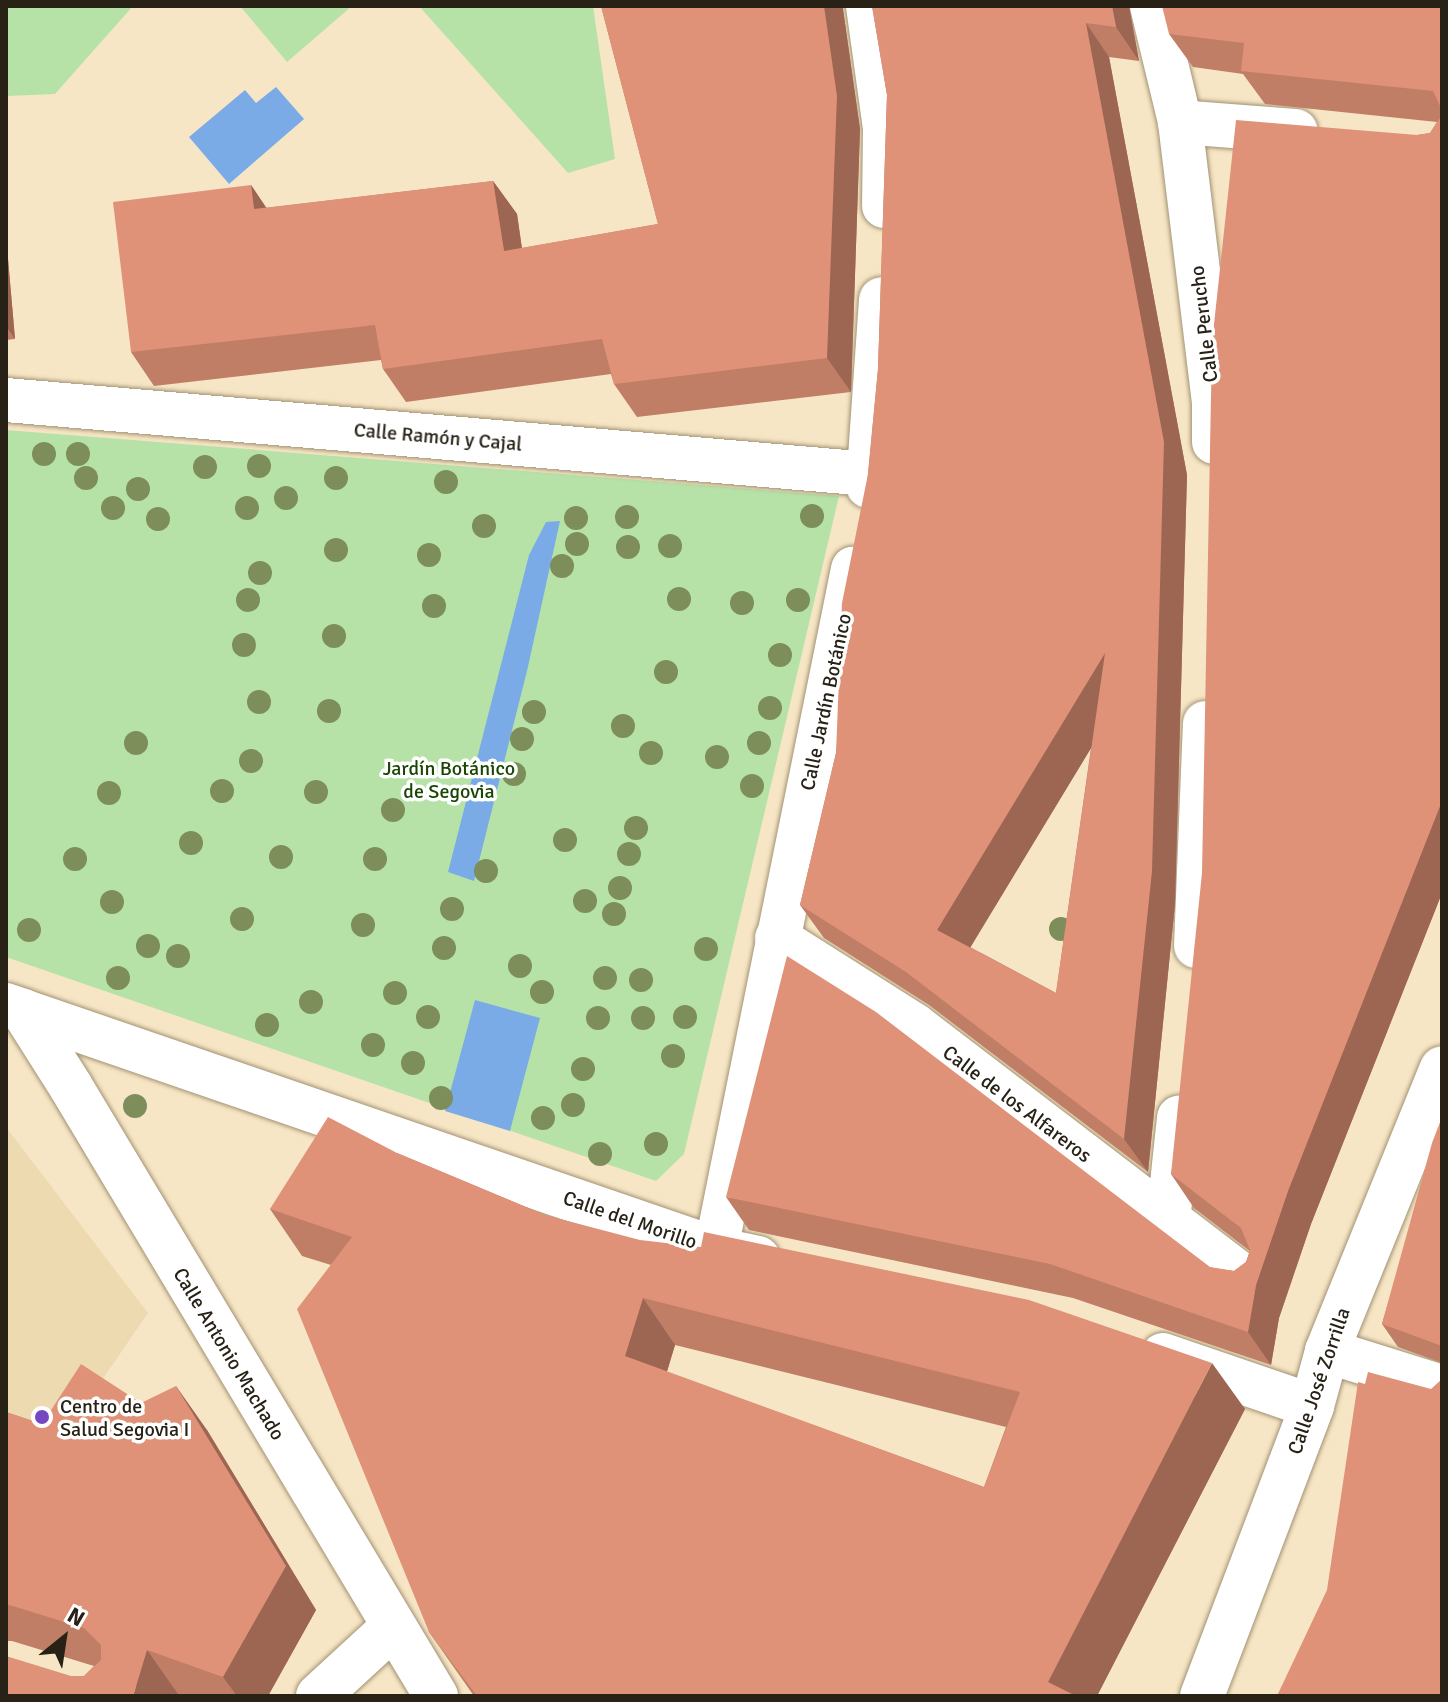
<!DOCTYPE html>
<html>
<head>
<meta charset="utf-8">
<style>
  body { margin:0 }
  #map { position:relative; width:1448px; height:1702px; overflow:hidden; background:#f7e6c5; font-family:Signika,sans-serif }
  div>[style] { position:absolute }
  .built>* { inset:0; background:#eedab1 }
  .green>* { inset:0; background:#b6e2a8 }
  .water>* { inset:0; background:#7aabe7 }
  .roads { filter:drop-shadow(0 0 2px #a19273) drop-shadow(0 0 2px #a19273) }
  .street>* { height:44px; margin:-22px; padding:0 22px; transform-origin:22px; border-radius:22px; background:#fff }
  .secondary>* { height:44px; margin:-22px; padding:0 22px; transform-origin:22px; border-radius:22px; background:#fff }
  .trees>* { width:24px; height:24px; margin:-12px; border-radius:50%; background:#7d8e5a }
  .wall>* { inset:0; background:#c07e66 }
  .shaded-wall>* { inset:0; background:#9c6653 }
  .building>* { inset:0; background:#df9277 }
  .dots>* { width:22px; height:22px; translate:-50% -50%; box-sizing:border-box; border:4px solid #fff; border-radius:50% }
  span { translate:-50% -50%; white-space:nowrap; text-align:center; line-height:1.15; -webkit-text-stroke:7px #fff; paint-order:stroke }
  .street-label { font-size:20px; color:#282216 }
  .park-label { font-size:20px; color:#194602 }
  .poi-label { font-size:20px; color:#282216 }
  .left { translate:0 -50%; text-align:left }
  .frame { position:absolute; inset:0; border:8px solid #282216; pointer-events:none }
  .north { position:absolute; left:24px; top:1598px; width:80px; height:80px; -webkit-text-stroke:6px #fff; paint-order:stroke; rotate:30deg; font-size:22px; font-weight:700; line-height:32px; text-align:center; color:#282216 }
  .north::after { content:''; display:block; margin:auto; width:28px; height:36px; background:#282216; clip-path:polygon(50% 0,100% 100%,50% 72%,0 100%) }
</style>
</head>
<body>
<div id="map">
  <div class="built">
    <div style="clip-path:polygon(6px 1127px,148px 1313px,6px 1520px)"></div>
  </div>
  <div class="green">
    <div style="clip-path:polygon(6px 6px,133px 6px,55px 94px,8px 96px)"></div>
    <div style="clip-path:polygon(240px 6px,352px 6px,287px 62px)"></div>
    <div style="clip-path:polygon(419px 6px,593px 6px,615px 159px,568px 173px)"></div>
    <div style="clip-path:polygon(6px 430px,839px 496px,684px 1154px,656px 1181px,6px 957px)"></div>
  </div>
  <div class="water">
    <div style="clip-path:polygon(276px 87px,304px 119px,229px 184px,189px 137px,245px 90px,256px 103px)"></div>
    <div style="clip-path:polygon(560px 521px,527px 671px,474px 881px,448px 872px,529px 555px,546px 522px)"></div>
    <div style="clip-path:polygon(475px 1000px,540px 1018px,510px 1131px,445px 1111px)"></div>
  </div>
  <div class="roads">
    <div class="street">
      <div style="left:868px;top:6px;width:123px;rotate:82.1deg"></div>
      <div style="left:885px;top:128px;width:78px;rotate:90.7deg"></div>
      <div style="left:1152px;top:6px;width:119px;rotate:76.4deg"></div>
      <div style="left:1180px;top:122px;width:285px;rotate:83.1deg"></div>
      <div style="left:1214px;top:405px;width:37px;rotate:90deg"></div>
      <div style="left:1180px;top:122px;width:116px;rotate:4.4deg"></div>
      <div style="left:6px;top:400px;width:867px;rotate:4.9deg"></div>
      <div style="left:868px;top:486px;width:187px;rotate:-86deg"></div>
      <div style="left:777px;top:938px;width:162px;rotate:32.4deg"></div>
      <div style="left:914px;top:1025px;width:422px;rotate:37.4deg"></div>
      <div style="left:1196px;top:946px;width:223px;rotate:-87.7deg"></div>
      <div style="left:23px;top:1011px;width:733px;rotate:18.95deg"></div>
      <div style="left:716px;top:1249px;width:43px;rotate:12.1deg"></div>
      <div style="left:1168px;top:1221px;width:104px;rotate:-83.9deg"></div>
      <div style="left:716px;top:1249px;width:694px;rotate:-78.61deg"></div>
      <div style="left:1327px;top:1351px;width:121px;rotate:17.4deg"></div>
      <div style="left:1163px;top:1355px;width:157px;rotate:18.9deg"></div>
      <div style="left:318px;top:1696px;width:100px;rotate:-42.6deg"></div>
    </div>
    <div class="secondary">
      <div style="left:6px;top:1005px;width:18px;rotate:19deg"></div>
      <div style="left:23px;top:1011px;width:90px;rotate:57.7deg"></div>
      <div style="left:71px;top:1087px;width:710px;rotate:59.06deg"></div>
      <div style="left:1202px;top:1696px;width:310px;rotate:-69.2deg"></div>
      <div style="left:1312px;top:1406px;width:57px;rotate:-74.7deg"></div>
      <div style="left:1327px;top:1351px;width:305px;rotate:-67.9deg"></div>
    </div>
  </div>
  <div class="trees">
    <div style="left:44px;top:454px"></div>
    <div style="left:78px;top:454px"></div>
    <div style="left:259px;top:466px"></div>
    <div style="left:205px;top:467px"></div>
    <div style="left:86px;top:478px"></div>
    <div style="left:336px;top:478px"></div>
    <div style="left:446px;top:482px"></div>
    <div style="left:138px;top:489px"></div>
    <div style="left:286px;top:498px"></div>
    <div style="left:113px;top:508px"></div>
    <div style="left:247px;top:508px"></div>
    <div style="left:812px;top:516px"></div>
    <div style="left:627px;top:517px"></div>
    <div style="left:576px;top:518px"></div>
    <div style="left:158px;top:519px"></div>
    <div style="left:484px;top:526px"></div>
    <div style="left:577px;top:544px"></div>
    <div style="left:670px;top:546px"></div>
    <div style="left:628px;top:547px"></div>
    <div style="left:336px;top:550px"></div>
    <div style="left:429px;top:555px"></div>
    <div style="left:562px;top:566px"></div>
    <div style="left:260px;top:573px"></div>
    <div style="left:679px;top:599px"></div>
    <div style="left:248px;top:600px"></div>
    <div style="left:798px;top:600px"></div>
    <div style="left:742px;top:603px"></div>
    <div style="left:434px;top:606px"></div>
    <div style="left:334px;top:636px"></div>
    <div style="left:244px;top:645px"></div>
    <div style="left:780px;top:655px"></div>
    <div style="left:666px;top:672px"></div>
    <div style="left:259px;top:702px"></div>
    <div style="left:770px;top:708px"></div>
    <div style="left:329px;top:711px"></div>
    <div style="left:534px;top:712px"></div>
    <div style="left:623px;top:726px"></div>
    <div style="left:522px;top:739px"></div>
    <div style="left:136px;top:743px"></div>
    <div style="left:759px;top:743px"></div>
    <div style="left:651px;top:753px"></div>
    <div style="left:717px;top:757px"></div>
    <div style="left:251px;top:761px"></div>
    <div style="left:514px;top:774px"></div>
    <div style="left:752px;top:786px"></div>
    <div style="left:222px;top:791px"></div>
    <div style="left:316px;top:792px"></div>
    <div style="left:109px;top:793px"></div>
    <div style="left:393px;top:810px"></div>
    <div style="left:636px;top:828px"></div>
    <div style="left:565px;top:840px"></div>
    <div style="left:191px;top:843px"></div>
    <div style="left:629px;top:854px"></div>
    <div style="left:281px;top:857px"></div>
    <div style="left:75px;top:859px"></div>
    <div style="left:375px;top:859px"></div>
    <div style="left:486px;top:871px"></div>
    <div style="left:620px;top:888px"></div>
    <div style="left:585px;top:901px"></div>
    <div style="left:112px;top:902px"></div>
    <div style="left:452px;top:909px"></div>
    <div style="left:614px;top:914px"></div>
    <div style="left:242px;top:919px"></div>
    <div style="left:363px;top:925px"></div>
    <div style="left:1061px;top:929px"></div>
    <div style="left:29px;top:930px"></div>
    <div style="left:148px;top:946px"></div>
    <div style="left:444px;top:948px"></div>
    <div style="left:706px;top:949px"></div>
    <div style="left:178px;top:956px"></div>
    <div style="left:520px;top:966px"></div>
    <div style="left:118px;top:978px"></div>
    <div style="left:605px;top:978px"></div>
    <div style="left:641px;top:980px"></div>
    <div style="left:542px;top:992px"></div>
    <div style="left:395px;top:993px"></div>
    <div style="left:311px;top:1002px"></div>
    <div style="left:428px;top:1017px"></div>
    <div style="left:685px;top:1017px"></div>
    <div style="left:598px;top:1018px"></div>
    <div style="left:643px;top:1018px"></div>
    <div style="left:267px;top:1025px"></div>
    <div style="left:373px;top:1045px"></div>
    <div style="left:673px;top:1056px"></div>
    <div style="left:413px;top:1063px"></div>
    <div style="left:583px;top:1069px"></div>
    <div style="left:441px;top:1098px"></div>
    <div style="left:573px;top:1105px"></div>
    <div style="left:135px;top:1106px"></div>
    <div style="left:543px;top:1118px"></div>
    <div style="left:656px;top:1144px"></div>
    <div style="left:600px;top:1154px"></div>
  </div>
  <div class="wall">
    <div style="clip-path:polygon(601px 6px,844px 6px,843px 9px,860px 129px,851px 392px,637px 417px,614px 384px,611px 374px,406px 402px,383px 369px,381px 360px,154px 386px,131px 352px,251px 185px,266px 208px,493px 181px,517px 214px,522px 248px,658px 224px)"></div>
    <div style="clip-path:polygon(evenodd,872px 6px,1129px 6px,1139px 61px,1109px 57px,1187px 475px,1175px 904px,1148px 1172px,929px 1005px,824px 938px,800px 905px,836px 753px,868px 474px,878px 369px,887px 95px,872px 6px,1091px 748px,1056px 993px,970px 947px,1091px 748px)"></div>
    <div style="clip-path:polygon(1442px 6px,1442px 893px,1311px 1224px,1279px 1318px,1271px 1365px,1073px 1298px,749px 1230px,726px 1197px,1234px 1271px,1246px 1262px,1250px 1251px,1194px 1208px,1171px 1174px,1417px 135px,1430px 133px,1437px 122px,1265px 104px,1243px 74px,1193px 67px,1169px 34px)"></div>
    <div style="clip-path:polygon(6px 236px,15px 339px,6px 340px)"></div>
    <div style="clip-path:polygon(1442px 1117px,1442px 1363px,1398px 1347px,1382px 1324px)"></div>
    <div style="clip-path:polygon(evenodd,397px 1153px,545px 1215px,1245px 1409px,1097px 1696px,474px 1696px,429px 1632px,331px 1265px,302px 1256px,270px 1209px,397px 1153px,675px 1345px,1006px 1427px,984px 1487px,667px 1372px,675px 1345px)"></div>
    <div style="clip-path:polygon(141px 1403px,207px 1430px,316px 1610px,268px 1696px,183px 1696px,71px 1676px,84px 1676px,94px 1666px,12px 1641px,6px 1641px,6px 1412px,42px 1424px)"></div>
  </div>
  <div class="shaded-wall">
    <div style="clip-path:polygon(824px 6px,844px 6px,843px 9px,860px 129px,851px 392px,827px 358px)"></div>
    <div style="clip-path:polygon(1112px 6px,1129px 6px,1139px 61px,1116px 27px)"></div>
    <div style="clip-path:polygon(1086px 23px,1109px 57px,1187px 475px,1175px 904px,1148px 1172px,1124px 1139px)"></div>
    <div style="clip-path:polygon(493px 181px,517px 214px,527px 285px,504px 251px)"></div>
    <div style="clip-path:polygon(251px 185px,274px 219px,254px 209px)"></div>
    <div style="clip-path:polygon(6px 236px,15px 339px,6px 326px)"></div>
    <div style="clip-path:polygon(1105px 653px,1128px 687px,961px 963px,937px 930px)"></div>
    <div style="clip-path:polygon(1442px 801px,1442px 893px,1311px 1224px,1279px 1318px,1271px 1365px,1248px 1332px,1256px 1285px,1288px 1191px)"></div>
    <div style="clip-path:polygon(643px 1298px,675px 1345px,657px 1403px,625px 1356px)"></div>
    <div style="clip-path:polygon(1212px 1363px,1245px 1409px,1097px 1696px,1057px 1696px,1048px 1682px)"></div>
    <div style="clip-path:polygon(176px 1386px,207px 1430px,316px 1610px,268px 1696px,237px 1696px,223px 1677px)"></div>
    <div style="clip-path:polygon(147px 1650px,178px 1694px,177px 1696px,133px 1696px)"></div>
  </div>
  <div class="building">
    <div style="clip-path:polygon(601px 6px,824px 6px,837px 96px,827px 358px,614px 384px,602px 339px,383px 369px,375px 325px,131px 352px,113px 202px,251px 185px,254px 209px,493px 181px,504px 251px,658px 224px)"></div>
    <div style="clip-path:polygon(evenodd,872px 6px,1112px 6px,1116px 27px,1086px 23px,1164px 442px,1152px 871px,1124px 1139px,906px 972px,800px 905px,836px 753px,842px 603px,868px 474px,878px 369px,887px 95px,872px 6px,1105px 653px,1056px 993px,937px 930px,1105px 653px)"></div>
    <div style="clip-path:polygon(1162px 6px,1442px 6px,1442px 110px,1433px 91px,1241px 71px,1244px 43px,1169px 34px)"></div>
    <div style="clip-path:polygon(1442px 115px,1442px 801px,1288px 1191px,1256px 1285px,1248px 1332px,1050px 1264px,726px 1197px,787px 956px,876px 1012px,1210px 1267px,1234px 1271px,1246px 1262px,1250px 1250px,1241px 1228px,1171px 1174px,1202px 873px,1212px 343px,1236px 120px,1417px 135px,1430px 133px)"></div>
    <div style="clip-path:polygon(evenodd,328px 1117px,397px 1153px,545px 1215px,640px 1240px,701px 1247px,704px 1232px,1029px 1300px,1212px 1363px,1048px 1682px,1076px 1696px,477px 1696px,429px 1632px,297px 1309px,352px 1237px,270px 1209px,328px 1117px,643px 1298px,1020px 1392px,984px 1487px,625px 1356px,643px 1298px)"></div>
    <div style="clip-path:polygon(1442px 1117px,1442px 1346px,1382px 1324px,1432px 1143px)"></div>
    <div style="clip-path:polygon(81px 1364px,141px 1403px,176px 1386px,286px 1566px,223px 1677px,147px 1650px,133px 1696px,6px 1696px,6px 1656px,71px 1676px,84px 1676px,101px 1660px,101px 1645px,84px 1628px,6px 1604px,6px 1412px,42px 1424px)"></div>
    <div style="clip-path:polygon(1368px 1372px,1431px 1389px,1442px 1379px,1442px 1696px,1277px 1696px,1327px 1590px,1358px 1382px,1365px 1384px)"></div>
  </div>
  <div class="dots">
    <div style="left:42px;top:1417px;background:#7547c0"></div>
  </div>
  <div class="street-label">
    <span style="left:1204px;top:324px;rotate:-97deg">Calle Perucho</span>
    <span style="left:438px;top:437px;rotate:5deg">Calle Ramón y Cajal</span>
    <span style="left:826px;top:702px;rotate:-78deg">Calle Jardín Botánico</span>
    <span style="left:1017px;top:1104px;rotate:37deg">Calle de los Alfareros</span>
    <span style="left:630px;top:1220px;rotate:19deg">Calle del Morillo</span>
    <span style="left:229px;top:1354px;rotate:59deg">Calle Antonio Machado</span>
    <span style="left:1319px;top:1381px;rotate:-71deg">Calle José Zorrilla</span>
  </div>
  <div class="park-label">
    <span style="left:449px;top:780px">Jardín Botánico<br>de Segovia</span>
  </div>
  <div class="poi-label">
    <span class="left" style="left:60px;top:1418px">Centro de<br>Salud Segovia I</span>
  </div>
  <div class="frame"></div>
  <div class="north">N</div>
</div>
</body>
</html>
